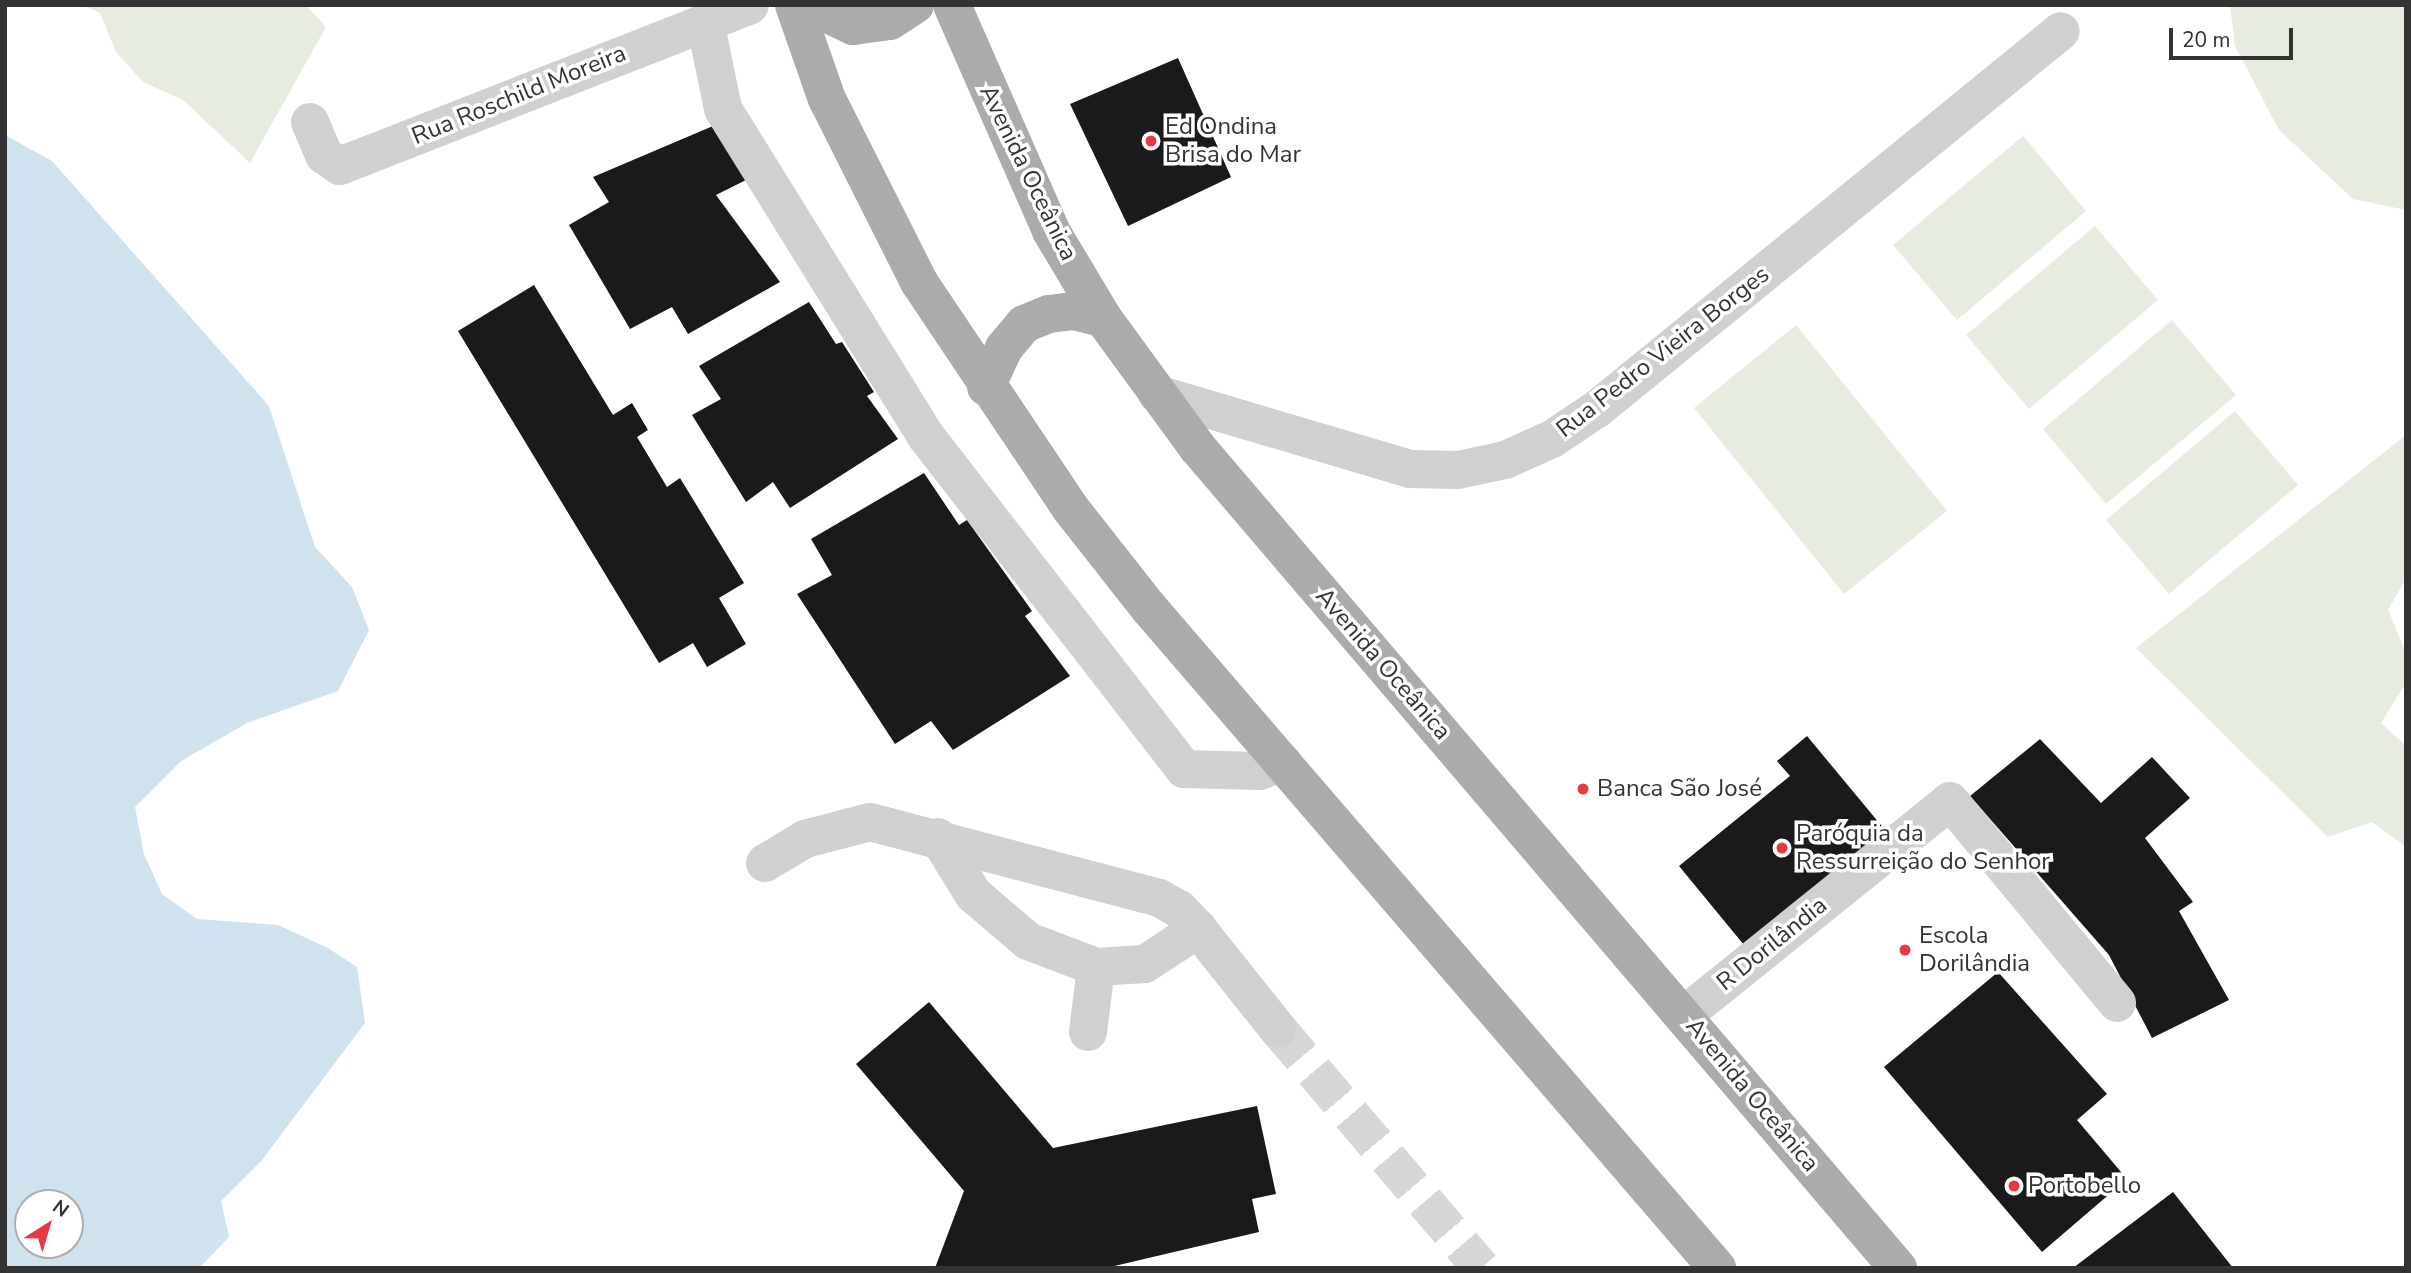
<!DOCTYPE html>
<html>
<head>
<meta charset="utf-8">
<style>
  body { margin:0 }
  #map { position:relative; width:2411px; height:1273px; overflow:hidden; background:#fff; font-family:"Nunito Sans",sans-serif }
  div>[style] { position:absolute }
  .green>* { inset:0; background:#e6ecdf }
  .water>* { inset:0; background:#cfe2ee }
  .building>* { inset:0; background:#1a1a1a }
  .minor-tunnel>* { height:38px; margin-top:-19px; transform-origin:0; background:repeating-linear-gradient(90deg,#d6d6d6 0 38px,transparent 0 57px) }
  .minor>* { height:38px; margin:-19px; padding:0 19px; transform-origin:19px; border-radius:19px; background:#d0d0d0 }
  .major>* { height:38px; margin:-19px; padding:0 19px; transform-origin:19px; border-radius:19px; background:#ababab }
  .dots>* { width:19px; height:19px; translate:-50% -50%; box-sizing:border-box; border:4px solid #fff; border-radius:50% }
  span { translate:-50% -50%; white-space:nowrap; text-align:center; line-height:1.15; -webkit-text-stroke:7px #fff; paint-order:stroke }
  .street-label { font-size:24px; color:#333 }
  .poi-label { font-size:24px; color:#333 }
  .left { translate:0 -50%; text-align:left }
  .frame { position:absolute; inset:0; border:7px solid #333; pointer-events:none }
  .north { position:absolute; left:14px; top:1189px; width:70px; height:70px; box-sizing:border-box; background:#fff; border:2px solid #adadad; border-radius:50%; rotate:37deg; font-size:19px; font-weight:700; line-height:28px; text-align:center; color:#333 }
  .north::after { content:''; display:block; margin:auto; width:24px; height:32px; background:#e63946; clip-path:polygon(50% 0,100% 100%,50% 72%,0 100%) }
  .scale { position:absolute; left:2169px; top:28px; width:124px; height:32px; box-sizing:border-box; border:4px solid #333; border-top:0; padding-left:9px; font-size:21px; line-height:24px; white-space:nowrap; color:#333; -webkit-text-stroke:5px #fff; paint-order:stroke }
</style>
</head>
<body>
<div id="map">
  <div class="green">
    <div style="clip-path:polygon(81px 5px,306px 5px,326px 27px,250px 163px,183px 100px,143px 82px,116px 52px,100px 13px)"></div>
    <div style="clip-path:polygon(2230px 5px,2406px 5px,2406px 210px,2353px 199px,2279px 130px,2235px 46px)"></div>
    <div style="clip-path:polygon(2023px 136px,2086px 211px,1957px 320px,1893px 245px)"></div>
    <div style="clip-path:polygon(2095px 226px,2158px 300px,2029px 409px,1966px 335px)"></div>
    <div style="clip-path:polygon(2172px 320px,2236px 395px,2106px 504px,2043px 429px)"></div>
    <div style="clip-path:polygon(1796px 325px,1947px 511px,1844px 594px,1694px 408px)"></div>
    <div style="clip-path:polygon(2235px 411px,2298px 485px,2169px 594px,2106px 520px)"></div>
    <div style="clip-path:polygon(2406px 435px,2406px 578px,2388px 610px,2406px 653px,2406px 683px,2381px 723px,2406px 746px,2406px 847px,2372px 822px,2328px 837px,2136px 648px)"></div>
  </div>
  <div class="water">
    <div style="clip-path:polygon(evenodd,5px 135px,52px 161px,269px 406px,315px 547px,352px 587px,369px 630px,338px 691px,247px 723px,181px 761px,135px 807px,144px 854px,162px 894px,197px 919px,278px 925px,328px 948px,357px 967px,365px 1023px,262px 1160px,221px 1201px,229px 1237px,199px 1268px,5px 1268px,5px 135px,28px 1203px,70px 1203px,70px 1245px,28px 1245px,28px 1203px)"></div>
  </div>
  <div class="building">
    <div style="clip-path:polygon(1178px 58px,1231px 177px,1128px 226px,1070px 104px)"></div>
    <div style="clip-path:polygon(713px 126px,748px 179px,716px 195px,780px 282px,688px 334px,672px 307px,630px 329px,569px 225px,609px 202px,593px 177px)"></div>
    <div style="clip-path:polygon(534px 285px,613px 415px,632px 403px,648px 430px,637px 437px,667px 487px,680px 478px,744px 583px,719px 598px,746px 644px,707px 667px,693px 643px,659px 663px,458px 331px)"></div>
    <div style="clip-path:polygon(809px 302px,836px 344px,842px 342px,874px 392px,867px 396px,898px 439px,790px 508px,773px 482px,746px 502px,692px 415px,721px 399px,699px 366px)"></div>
    <div style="clip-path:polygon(924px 473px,959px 525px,967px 520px,1032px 611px,1025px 616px,1070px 676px,953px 750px,931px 721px,895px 744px,797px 594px,832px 575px,811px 539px)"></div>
    <div style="clip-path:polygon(1807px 736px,1885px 830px,1744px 945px,1679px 866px,1790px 776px,1777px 761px)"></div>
    <div style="clip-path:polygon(2040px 739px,2101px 803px,2152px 757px,2190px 798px,2145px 838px,2193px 902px,2179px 911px,2229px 1000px,2152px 1038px,2109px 955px,1970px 796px)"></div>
    <div style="clip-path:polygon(1998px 972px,2107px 1094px,2077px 1120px,2127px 1179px,2042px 1252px,1884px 1067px)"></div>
    <div style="clip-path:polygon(929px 1002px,1053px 1148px,1257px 1106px,1276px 1194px,1252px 1199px,1259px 1232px,1106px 1268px,935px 1268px,964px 1191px,856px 1064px)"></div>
    <div style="clip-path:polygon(2173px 1192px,2233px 1268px,2073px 1268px)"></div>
  </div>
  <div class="minor-tunnel">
    <div style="left:1277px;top:1028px;width:315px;rotate:49.6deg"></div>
  </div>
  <div class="minor">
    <div style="left:705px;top:21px;width:90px;rotate:78.4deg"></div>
    <div style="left:723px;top:109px;width:384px;rotate:58.2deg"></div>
    <div style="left:925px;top:435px;width:423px;rotate:52.2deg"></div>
    <div style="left:1184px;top:769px;width:76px;rotate:1.5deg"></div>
    <div style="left:1260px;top:771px;width:24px;rotate:-22deg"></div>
    <div style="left:310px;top:122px;width:36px;rotate:67deg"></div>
    <div style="left:324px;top:155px;width:19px;rotate:35deg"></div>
    <div style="left:340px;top:166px;width:440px;rotate:-21.4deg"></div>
    <div style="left:1157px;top:394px;width:264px;rotate:16.5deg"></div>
    <div style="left:1410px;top:469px;width:48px;rotate:1.2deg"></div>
    <div style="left:1458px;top:470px;width:48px;rotate:-12deg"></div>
    <div style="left:1505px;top:460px;width:51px;rotate:-24.1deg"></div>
    <div style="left:1552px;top:439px;width:54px;rotate:-33.7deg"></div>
    <div style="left:1597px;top:409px;width:598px;rotate:-39.17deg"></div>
    <div style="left:938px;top:837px;width:67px;rotate:58.4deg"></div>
    <div style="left:973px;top:894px;width:72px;rotate:40.5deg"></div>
    <div style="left:1028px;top:941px;width:73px;rotate:20.9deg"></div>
    <div style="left:1096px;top:967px;width:49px;rotate:-3.5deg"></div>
    <div style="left:1145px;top:964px;width:64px;rotate:-33.4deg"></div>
    <div style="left:765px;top:863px;width:47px;rotate:-31deg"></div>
    <div style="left:805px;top:839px;width:67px;rotate:-14.7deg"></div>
    <div style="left:870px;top:822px;width:299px;rotate:14.7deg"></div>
    <div style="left:1159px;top:898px;width:23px;rotate:29deg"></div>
    <div style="left:1179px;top:909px;width:28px;rotate:46deg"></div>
    <div style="left:1198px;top:929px;width:127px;rotate:51.4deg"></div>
    <div style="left:1684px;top:1015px;width:341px;rotate:-38.8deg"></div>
    <div style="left:1950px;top:801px;width:262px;rotate:50.4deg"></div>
    <div style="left:1088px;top:1032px;width:65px;rotate:-83deg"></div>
  </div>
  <div class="major">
    <div style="left:794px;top:5px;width:100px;rotate:70.7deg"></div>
    <div style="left:827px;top:99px;width:205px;rotate:63.3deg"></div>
    <div style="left:919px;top:282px;width:273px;rotate:56.2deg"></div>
    <div style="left:1071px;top:509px;width:126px;rotate:51.8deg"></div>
    <div style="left:1149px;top:608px;width:871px;rotate:49.28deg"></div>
    <div style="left:808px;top:5px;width:50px;rotate:25deg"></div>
    <div style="left:853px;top:26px;width:37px;rotate:-8deg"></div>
    <div style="left:890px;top:21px;width:30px;rotate:-33deg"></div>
    <div style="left:952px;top:5px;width:247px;rotate:66.3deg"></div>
    <div style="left:1051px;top:231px;width:101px;rotate:59.1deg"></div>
    <div style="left:1103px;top:318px;width:160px;rotate:53.9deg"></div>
    <div style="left:1197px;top:447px;width:1080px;rotate:49.51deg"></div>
    <div style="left:986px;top:387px;width:43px;rotate:-65.2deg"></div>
    <div style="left:1004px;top:348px;width:31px;rotate:-50deg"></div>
    <div style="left:1024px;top:324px;width:27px;rotate:-22deg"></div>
    <div style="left:1049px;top:314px;width:25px;rotate:-7deg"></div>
    <div style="left:1074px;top:311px;width:30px;rotate:14deg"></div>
  </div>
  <div class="dots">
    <div style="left:1151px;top:141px;background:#e63946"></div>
    <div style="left:1583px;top:789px;background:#e63946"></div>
    <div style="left:1782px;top:848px;background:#e63946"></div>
    <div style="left:1905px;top:950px;background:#e63946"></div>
    <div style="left:2014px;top:1186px;background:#e63946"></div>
  </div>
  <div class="street-label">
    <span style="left:519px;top:95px;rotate:-22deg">Rua Roschild Moreira</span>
    <span style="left:1028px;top:173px;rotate:64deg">Avenida Oceânica</span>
    <span style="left:1663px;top:352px;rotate:-38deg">Rua Pedro Vieira Borges</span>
    <span style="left:1383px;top:664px;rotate:49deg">Avenida Oceânica</span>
    <span style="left:1772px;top:944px;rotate:-39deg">R Dorilândia</span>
    <span style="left:1752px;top:1095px;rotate:50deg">Avenida Oceânica</span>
  </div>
  <div class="poi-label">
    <span class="left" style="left:1165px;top:141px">Ed Ondina<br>Brisa do Mar</span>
    <span class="left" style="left:1597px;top:789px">Banca São José</span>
    <span class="left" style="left:1796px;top:848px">Paróquia da<br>Ressurreição do Senhor</span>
    <span class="left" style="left:1919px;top:950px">Escola<br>Dorilândia</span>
    <span class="left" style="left:2028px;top:1186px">Portobello</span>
  </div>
  <div class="frame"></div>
  <div class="north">N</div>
  <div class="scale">20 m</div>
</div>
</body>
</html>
